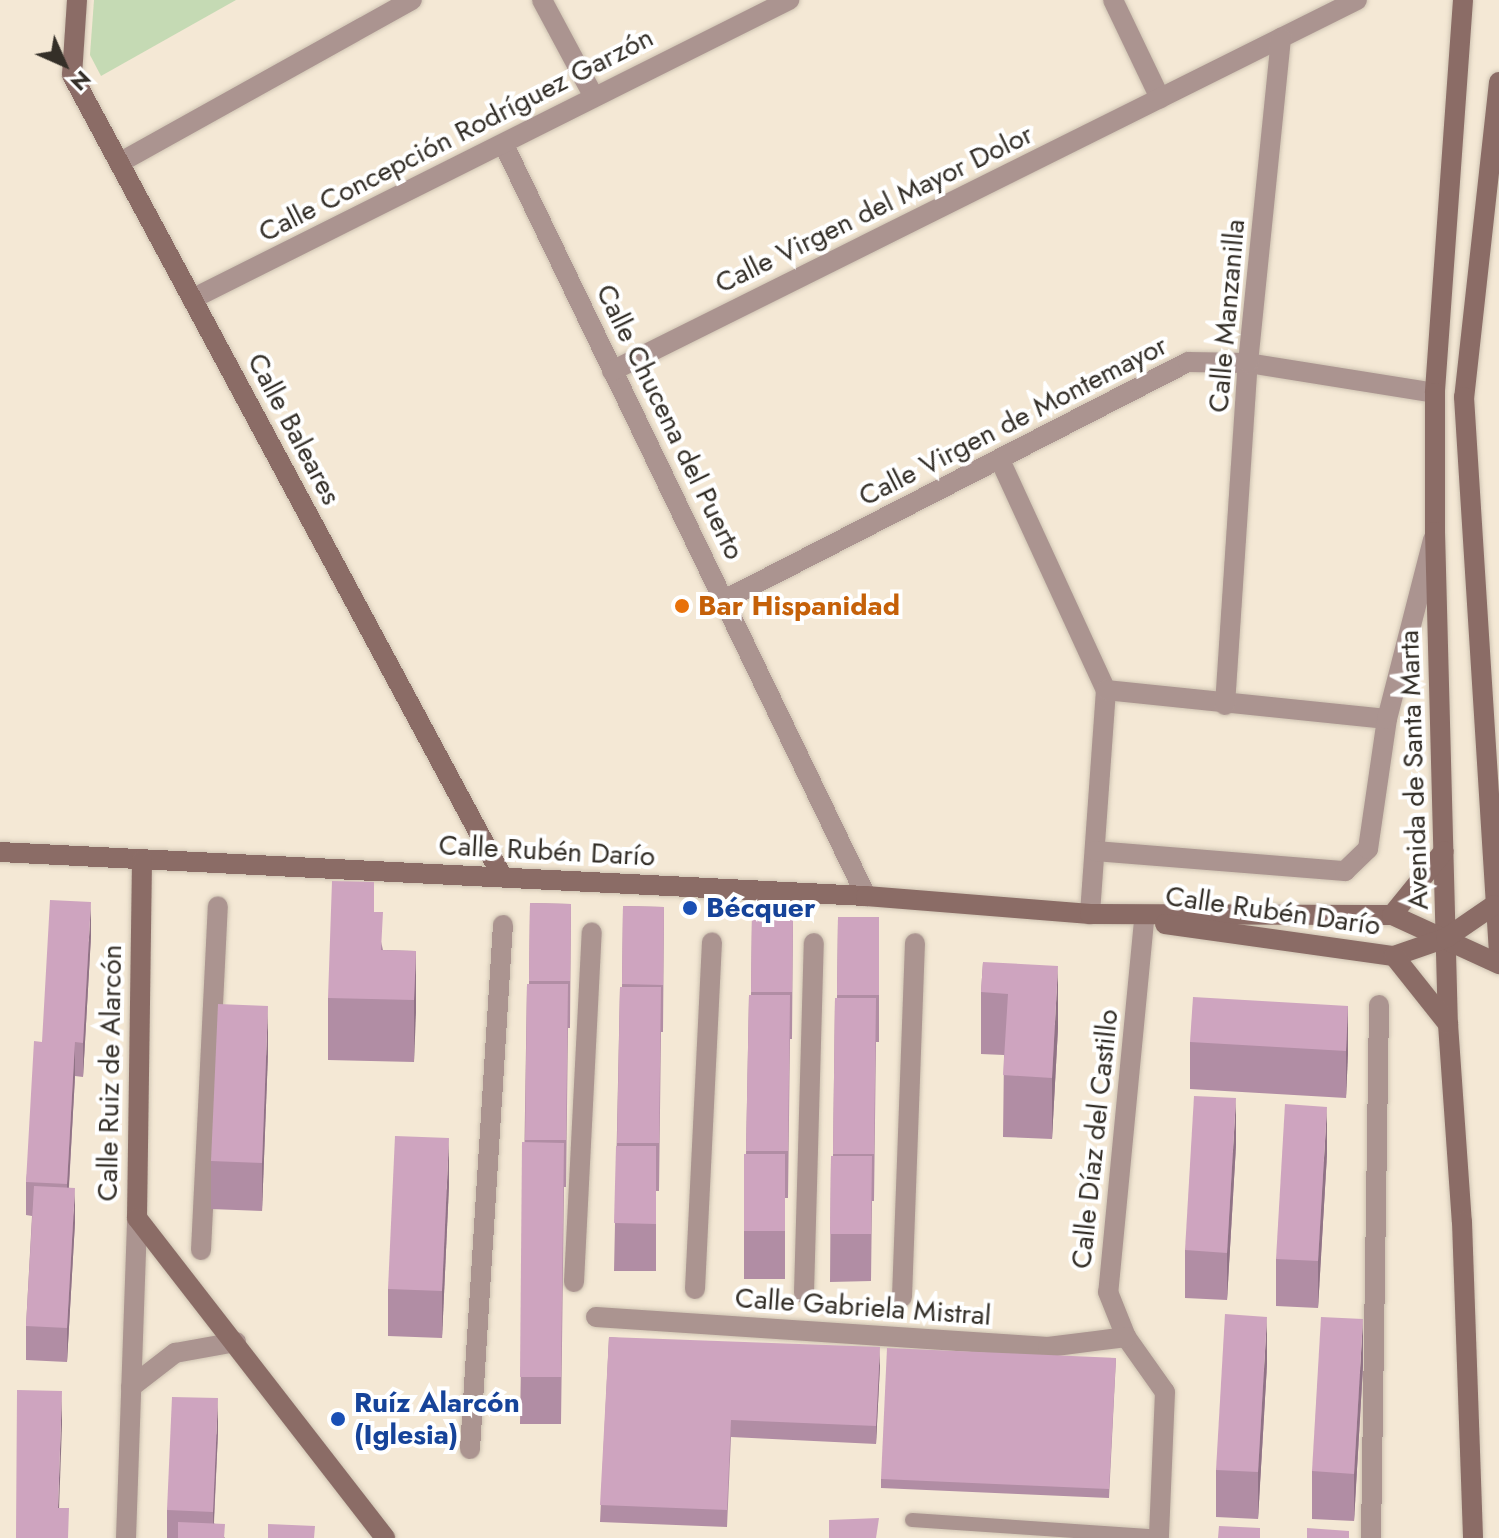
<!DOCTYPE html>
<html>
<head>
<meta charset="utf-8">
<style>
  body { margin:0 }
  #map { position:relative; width:1499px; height:1538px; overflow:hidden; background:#f4e8d5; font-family:Jost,sans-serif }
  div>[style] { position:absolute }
  .green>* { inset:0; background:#c5dab4 }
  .roads { filter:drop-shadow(0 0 2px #cec3b2) drop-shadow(0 0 2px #cec3b2) }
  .lane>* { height:14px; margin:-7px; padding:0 7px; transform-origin:7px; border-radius:7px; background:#ab9490 }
  .street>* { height:20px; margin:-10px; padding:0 10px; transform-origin:10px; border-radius:10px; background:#ab9490 }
  .secondary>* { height:20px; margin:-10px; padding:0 10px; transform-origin:10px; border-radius:10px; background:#8b6c66 }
  .wall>* { inset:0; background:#b18da4 }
  .shaded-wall>* { inset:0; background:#907386 }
  .building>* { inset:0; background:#cea4bf }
  .dots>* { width:22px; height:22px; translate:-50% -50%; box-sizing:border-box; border:4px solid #fff; border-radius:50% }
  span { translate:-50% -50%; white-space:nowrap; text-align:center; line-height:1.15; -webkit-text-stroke:8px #fff; paint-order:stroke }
  .street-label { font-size:28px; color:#342f28 }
  .food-label { font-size:28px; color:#c56008; font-weight:700 }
  .left { translate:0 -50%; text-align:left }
  .transit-label { font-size:28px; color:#164399; font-weight:700 }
  .north { position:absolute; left:24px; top:24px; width:80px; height:80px; -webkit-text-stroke:6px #fff; paint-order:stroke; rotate:135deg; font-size:22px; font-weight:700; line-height:32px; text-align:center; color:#342f28 }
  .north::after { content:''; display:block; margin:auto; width:28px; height:36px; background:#342f28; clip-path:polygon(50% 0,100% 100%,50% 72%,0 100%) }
</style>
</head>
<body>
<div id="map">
  <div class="green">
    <div style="clip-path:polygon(94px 0,236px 0,101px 76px,90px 55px)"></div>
  </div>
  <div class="roads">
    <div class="lane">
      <div style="left:912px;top:1520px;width:248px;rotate:3.9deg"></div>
    </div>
    <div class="street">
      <div style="left:542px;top:0;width:110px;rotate:61.8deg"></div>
      <div style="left:1113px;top:0;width:109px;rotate:64.4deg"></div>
      <div style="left:504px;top:145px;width:834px;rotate:64.26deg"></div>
      <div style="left:119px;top:163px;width:335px;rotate:-29.1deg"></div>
      <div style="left:192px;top:299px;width:668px;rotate:-26.6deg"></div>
      <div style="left:612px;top:371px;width:832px;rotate:-26.47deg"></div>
      <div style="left:1000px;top:460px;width:253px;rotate:65.3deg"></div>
      <div style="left:1106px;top:690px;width:225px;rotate:94.1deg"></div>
      <div style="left:726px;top:599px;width:519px;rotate:-27.16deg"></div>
      <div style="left:1188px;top:362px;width:60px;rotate:1deg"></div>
      <div style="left:1248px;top:363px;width:189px;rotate:9.1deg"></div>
      <div style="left:1106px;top:690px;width:282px;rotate:5.9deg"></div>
      <div style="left:1225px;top:705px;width:343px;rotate:-86.2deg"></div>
      <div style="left:1248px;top:363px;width:327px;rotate:-84.2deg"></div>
      <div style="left:1095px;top:851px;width:251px;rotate:4.6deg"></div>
      <div style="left:1345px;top:871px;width:32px;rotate:-44deg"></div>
      <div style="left:1368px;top:849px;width:131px;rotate:-81.7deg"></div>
      <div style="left:1387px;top:719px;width:185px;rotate:-75.6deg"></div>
      <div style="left:1144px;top:921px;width:373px;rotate:95.5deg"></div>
      <div style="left:1108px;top:1292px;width:48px;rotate:68.2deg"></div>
      <div style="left:1126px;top:1337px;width:67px;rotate:54.7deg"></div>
      <div style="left:1165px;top:1392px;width:146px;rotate:92.4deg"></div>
      <div style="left:201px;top:1250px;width:344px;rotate:-87.2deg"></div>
      <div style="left:574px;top:1282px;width:350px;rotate:-87.1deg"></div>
      <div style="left:695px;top:1289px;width:347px;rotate:-87.2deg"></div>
      <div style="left:804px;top:1293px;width:350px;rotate:-88.4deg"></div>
      <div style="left:902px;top:1297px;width:354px;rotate:-87.9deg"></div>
      <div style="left:596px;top:1317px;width:453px;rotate:3.8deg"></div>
      <div style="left:1048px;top:1347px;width:79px;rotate:-7.3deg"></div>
      <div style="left:131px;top:1387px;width:56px;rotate:-37.7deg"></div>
      <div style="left:175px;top:1353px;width:62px;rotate:-10.2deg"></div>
      <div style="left:470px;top:1449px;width:525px;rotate:-86.4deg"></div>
      <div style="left:126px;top:1538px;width:320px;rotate:-88deg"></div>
      <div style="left:1371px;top:1538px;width:533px;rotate:-89.14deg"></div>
    </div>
    <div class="secondary">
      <div style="left:77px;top:0;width:75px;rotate:93.8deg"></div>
      <div style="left:72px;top:75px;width:909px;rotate:61.77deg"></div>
      <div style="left:1463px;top:0;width:394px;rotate:94.1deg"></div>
      <div style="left:1435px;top:393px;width:139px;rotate:90deg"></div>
      <div style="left:1435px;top:532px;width:492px;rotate:88.5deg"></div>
      <div style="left:1448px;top:1024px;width:198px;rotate:86deg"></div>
      <div style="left:1462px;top:1222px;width:316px;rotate:88deg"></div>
      <div style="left:1499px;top:82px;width:317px;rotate:96.3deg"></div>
      <div style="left:1464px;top:397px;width:558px;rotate:86.4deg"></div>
      <div style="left:0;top:852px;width:867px;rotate:2.91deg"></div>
      <div style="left:866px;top:896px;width:225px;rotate:4.6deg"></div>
      <div style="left:1090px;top:914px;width:302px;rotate:0.2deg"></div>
      <div style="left:1392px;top:915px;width:118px;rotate:24.6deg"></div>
      <div style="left:142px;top:860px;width:358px;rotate:90.8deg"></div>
      <div style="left:137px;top:1218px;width:405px;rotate:52.2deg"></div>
      <div style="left:1392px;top:915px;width:82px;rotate:-50.9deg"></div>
      <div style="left:1165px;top:924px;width:231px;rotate:8deg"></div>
      <div style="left:1394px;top:956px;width:55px;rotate:-19.1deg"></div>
      <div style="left:1446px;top:938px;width:58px;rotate:-34.5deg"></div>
      <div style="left:1394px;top:956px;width:87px;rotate:51.5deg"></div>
    </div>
  </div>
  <div class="wall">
    <div style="clip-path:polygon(530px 903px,571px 904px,570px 1028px,568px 1028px,566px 1187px,564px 1187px,561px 1424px,520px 1424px,527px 984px,529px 984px)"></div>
    <div style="clip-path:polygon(623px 906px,664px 907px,663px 1032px,661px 1032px,659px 1191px,656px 1191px,656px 1271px,614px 1271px,620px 987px,622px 987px)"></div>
    <div style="clip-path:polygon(374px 912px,383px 950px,416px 951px,414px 1062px,328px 1060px,328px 998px)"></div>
    <div style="clip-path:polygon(752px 914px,793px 914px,792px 1039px,790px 1039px,788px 1198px,785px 1198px,785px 1279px,744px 1279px,744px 1154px,746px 1154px,749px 995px,751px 995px)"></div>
    <div style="clip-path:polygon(838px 917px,879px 917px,879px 1042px,876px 1042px,874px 1201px,872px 1201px,871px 1281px,830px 1282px,831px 1156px,833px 1156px,835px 998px,837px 998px)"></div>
    <div style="clip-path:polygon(91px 936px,83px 1077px,75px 1076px,69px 1187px,75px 1222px,67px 1362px,26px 1360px,26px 1326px,32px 1216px,26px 1215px,26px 1182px,42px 1042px)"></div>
    <div style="clip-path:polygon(983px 962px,1058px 1028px,1052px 1139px,1003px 1137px,1004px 1055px,981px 1054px,981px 992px)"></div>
    <div style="clip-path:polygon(1348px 1006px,1348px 1053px,1346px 1098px,1190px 1089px,1190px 1042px)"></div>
    <div style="clip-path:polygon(268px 1053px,262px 1211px,211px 1209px,211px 1161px)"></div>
    <div style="clip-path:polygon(1236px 1145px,1227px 1300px,1185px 1298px,1185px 1250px)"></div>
    <div style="clip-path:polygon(1327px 1154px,1318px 1308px,1276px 1306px,1276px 1259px)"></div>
    <div style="clip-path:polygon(449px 1185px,442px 1338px,388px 1336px,388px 1289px)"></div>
    <div style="clip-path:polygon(609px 1337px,880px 1365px,876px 1444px,731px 1437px,727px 1527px,600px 1522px)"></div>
    <div style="clip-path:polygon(1116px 1358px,1109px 1498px,881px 1488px,881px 1479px)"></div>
    <div style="clip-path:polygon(1267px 1364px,1258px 1519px,1216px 1517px,1216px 1470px)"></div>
    <div style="clip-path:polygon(1363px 1366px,1354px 1521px,1312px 1519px,1312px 1471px)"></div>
    <div style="clip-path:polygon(218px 1432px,214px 1523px,225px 1538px,167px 1538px,167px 1510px)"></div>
  </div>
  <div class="shaded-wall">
    <div style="clip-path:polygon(91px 902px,91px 936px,83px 1077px,83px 1043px)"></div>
    <div style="clip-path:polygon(416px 951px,416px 1013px,414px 1062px,414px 1000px)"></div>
    <div style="clip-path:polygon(1058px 966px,1058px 1028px,1052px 1139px,1052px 1078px)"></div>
    <div style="clip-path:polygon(268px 1006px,268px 1053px,262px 1211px,262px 1163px)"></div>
    <div style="clip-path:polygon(1348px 1006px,1348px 1053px,1346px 1098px,1346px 1051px)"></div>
    <div style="clip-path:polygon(75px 1042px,75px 1076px,67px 1218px,67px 1184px)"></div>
    <div style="clip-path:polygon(1236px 1098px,1236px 1145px,1227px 1300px,1227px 1253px)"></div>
    <div style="clip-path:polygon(1327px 1107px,1327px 1154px,1318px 1308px,1318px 1261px)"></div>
    <div style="clip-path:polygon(449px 1138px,449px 1185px,442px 1338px,442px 1291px)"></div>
    <div style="clip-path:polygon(75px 1188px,75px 1222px,67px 1362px,67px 1328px)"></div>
    <div style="clip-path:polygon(1267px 1317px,1267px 1364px,1258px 1519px,1258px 1472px)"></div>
    <div style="clip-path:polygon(1363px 1319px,1363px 1366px,1354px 1521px,1354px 1474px)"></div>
    <div style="clip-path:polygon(880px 1347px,880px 1365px,876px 1444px,876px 1426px)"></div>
    <div style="clip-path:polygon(62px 1391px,62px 1425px,58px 1538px,58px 1508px)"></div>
    <div style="clip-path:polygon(218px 1398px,218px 1432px,213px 1538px,213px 1512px)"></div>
  </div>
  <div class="building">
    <div style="clip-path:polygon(332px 881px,374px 882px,374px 912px,383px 912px,381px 950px,416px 951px,414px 1000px,328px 998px)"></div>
    <div style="clip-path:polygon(50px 900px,91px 902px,83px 1043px,75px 1042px,67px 1184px,26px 1182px,34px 1041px,42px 1042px)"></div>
    <div style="clip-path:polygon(530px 903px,571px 904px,570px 981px,529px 981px)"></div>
    <div style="clip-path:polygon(623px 906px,664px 907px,663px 985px,622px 984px)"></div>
    <div style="clip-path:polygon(752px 914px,793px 914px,792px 992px,751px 992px)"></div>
    <div style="clip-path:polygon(838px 917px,879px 917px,879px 995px,837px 995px)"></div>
    <div style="clip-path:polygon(983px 962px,1058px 966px,1052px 1078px,1003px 1075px,1008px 994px,981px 992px)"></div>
    <div style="clip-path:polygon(527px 984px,568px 984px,566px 1140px,525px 1140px)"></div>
    <div style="clip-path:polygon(620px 987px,661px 987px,659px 1143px,617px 1143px)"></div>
    <div style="clip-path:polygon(749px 995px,790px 995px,788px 1151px,746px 1151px)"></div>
    <div style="clip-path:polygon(1193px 997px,1348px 1006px,1346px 1051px,1190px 1042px)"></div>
    <div style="clip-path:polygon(835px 998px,876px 998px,874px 1154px,833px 1154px)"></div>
    <div style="clip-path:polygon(218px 1004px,268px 1006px,262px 1163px,211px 1161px)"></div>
    <div style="clip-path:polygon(1194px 1096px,1236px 1098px,1227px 1253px,1185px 1250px)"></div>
    <div style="clip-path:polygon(1285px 1104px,1327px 1107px,1318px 1261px,1276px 1259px)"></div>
    <div style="clip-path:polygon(395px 1136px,449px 1138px,442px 1291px,388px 1289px)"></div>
    <div style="clip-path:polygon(522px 1142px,564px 1143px,561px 1377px,520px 1377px)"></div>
    <div style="clip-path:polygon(616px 1146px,656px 1146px,656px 1224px,614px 1223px)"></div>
    <div style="clip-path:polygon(744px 1154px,785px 1154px,785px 1231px,744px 1231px)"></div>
    <div style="clip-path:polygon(831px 1156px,872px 1156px,871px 1234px,830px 1234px)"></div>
    <div style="clip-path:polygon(34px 1186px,75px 1188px,67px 1328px,26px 1326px)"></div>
    <div style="clip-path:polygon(1225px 1314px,1267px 1317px,1258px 1472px,1216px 1470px)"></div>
    <div style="clip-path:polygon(1321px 1317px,1363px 1319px,1354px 1474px,1312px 1471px)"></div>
    <div style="clip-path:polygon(609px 1337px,880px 1347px,876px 1426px,731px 1420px,727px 1510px,600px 1505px)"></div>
    <div style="clip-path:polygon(887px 1348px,1116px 1358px,1109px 1489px,881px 1479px)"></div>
    <div style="clip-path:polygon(17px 1390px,62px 1391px,58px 1508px,69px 1508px,68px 1538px,16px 1538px)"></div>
    <div style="clip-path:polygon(172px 1397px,218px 1398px,213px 1512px,167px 1510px)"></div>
    <div style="clip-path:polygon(879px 1518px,876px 1538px,829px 1538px,829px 1520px)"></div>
    <div style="clip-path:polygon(178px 1522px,225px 1524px,224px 1538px,178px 1538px)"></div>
    <div style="clip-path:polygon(268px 1524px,315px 1526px,314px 1538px,268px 1538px)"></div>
    <div style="clip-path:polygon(1219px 1526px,1260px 1528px,1260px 1538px,1218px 1538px)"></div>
    <div style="clip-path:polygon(1307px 1528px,1349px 1531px,1349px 1538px,1307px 1538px)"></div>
  </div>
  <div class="dots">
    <div style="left:682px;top:606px;background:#e8710a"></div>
    <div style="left:690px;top:908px;background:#1a4fb4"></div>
    <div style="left:338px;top:1419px;background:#1a4fb4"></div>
  </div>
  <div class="street-label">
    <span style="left:456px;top:135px;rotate:-27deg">Calle Concepción Rodríguez Garzón</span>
    <span style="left:874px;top:209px;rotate:-26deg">Calle Virgen del Mayor Dolor</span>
    <span style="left:1227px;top:316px;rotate:-85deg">Calle Manzanilla</span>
    <span style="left:1013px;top:421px;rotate:-27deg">Calle Virgen de Montemayor</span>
    <span style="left:670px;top:422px;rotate:64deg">Calle Chucena del Puerto</span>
    <span style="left:294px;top:429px;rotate:62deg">Calle Baleares</span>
    <span style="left:1414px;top:770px;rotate:-92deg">Avenida de Santa Marta</span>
    <span style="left:547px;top:851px;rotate:3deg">Calle Rubén Darío</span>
    <span style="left:1273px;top:911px;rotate:8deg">Calle Rubén Darío</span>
    <span style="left:110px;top:1073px;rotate:-89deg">Calle Ruiz de Alarcón</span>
    <span style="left:1095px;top:1139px;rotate:-84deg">Calle Díaz del Castillo</span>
    <span style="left:863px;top:1307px;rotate:4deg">Calle Gabriela Mistral</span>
  </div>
  <div class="food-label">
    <span class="left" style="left:698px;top:606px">Bar Hispanidad</span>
  </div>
  <div class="transit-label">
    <span class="left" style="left:706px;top:908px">Bécquer</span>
    <span class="left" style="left:354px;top:1419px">Ruíz Alarcón<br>(Iglesia)</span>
  </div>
  <div class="north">N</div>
</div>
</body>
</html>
